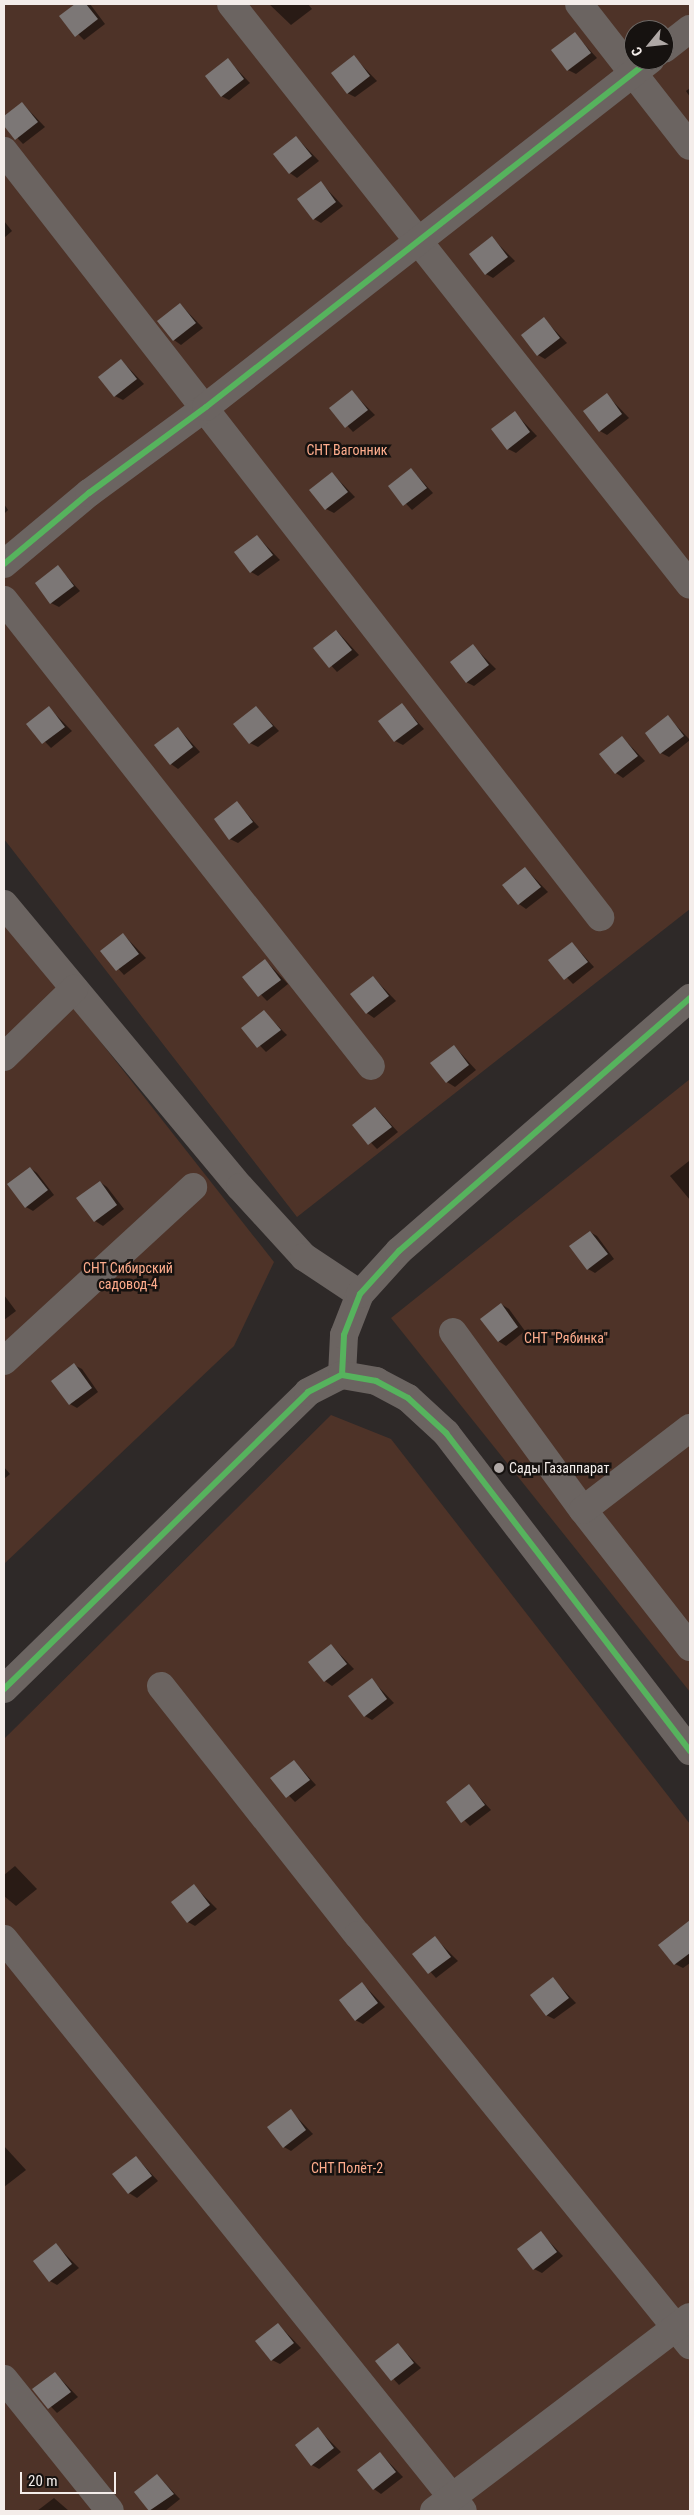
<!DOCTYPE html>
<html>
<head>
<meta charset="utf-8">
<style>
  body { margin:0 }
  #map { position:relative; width:694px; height:2515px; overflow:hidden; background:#2e2928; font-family:"Roboto Condensed",sans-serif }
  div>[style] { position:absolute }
  .green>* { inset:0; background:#4e3328 }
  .shadow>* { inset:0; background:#0007 }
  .building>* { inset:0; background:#7c7776 }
  .minor>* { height:28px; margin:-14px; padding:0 14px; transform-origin:14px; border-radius:14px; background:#6b6461 }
  .cycleway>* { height:6px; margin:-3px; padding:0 3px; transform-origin:3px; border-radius:3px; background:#56b35d }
  .dots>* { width:14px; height:14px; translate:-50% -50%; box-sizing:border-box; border:2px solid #161210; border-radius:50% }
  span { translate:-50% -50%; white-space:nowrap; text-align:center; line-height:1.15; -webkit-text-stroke:5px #161210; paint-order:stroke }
  .park-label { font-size:14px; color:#ffad8d }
  .poi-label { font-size:14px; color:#f4edea }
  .left { translate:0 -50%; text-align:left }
  .frame { position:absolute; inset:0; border:5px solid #f4edea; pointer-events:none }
  .north { position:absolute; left:624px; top:20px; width:50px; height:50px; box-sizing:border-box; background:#161210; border:1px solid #6f6a67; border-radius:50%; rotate:242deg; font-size:14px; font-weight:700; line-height:20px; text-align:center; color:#f4edea }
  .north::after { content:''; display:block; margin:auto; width:18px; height:22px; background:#afa8a6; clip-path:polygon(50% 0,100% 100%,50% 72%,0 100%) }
  .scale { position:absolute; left:20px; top:2472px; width:96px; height:22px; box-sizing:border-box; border:2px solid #f4edea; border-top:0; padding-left:6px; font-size:15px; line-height:18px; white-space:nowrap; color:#f4edea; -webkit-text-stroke:4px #161210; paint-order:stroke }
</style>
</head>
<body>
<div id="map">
  <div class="green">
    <div style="clip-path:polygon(evenodd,4px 4px,690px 4px,690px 909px,297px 1217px,4px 839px,4px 4px,634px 30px,664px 30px,664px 60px,634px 60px,634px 30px)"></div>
    <div style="clip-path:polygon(4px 919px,274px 1262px,234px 1346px,4px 1564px)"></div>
    <div style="clip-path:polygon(690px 1079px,690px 1692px,391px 1318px)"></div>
    <div style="clip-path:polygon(331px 1415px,391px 1439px,690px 1824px,690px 2511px,4px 2511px,4px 1739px)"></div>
  </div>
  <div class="shadow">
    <div style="clip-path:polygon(77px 4px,90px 4px,105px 24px,84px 40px,61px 17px)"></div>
    <div style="clip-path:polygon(269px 4px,308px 4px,312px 9px,291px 25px)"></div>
    <div style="clip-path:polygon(575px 34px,597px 58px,576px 74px,568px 70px)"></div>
    <div style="clip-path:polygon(354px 57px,377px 81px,355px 97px,347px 93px)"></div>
    <div style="clip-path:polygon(228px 60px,250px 83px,229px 100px,221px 96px)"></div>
    <div style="clip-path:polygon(690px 88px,690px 97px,686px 91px)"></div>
    <div style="clip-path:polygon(22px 103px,45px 127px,23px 144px,4px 124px,4px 118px)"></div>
    <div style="clip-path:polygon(296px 137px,319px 161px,297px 178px,290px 173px)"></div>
    <div style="clip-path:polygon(321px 183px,343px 206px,321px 223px,314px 219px)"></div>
    <div style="clip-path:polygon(4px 221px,12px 231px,4px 238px)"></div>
    <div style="clip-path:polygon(492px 238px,515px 261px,493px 278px,486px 274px)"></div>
    <div style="clip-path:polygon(180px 304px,203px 328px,181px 345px,174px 340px)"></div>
    <div style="clip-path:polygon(544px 319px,567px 343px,545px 359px,538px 355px)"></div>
    <div style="clip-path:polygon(121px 360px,144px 384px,123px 400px,115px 396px)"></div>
    <div style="clip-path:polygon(352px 392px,375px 415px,353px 432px,331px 408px)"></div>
    <div style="clip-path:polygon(607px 395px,629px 418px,607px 435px,600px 431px)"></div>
    <div style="clip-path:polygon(515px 413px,537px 436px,516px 453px,508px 449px)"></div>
    <div style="clip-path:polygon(411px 469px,433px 493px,412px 510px,389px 486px)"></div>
    <div style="clip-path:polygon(332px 473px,355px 497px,334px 513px,326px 509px)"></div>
    <div style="clip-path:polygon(4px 504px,8px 510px,4px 514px)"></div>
    <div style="clip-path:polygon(257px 536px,280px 560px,258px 576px,251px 572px)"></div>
    <div style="clip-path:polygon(58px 567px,80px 591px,59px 607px,51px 603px)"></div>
    <div style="clip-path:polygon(337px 631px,359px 655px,337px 672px,315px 648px)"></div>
    <div style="clip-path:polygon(473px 646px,496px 669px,474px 686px,466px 682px)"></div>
    <div style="clip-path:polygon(402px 705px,424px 729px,403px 745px,395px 741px)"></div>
    <div style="clip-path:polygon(256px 707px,279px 731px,258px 747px,250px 743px)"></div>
    <div style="clip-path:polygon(49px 708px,72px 731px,51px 748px,28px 724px)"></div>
    <div style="clip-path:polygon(668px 717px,690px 740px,669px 757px,661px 753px)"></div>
    <div style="clip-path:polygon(178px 728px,200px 752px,178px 769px,171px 764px)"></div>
    <div style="clip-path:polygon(622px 737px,645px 761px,623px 778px,616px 773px)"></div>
    <div style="clip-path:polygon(237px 803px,259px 827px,238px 843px,230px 839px)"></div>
    <div style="clip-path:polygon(525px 868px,548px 892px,526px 909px,519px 904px)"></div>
    <div style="clip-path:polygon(123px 934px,146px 958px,124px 975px,102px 951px)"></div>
    <div style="clip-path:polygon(572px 943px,594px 967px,573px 984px,550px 960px)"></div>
    <div style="clip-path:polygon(265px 960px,288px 984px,267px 1001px,244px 977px)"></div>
    <div style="clip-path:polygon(373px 977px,396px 1001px,374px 1018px,367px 1013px)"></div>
    <div style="clip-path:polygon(264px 1012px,287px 1035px,266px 1052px,243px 1028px)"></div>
    <div style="clip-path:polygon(454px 1046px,476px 1070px,455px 1087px,447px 1082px)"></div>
    <div style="clip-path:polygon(376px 1108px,398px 1132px,377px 1149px,354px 1125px)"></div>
    <div style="clip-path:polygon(689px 1161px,690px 1162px,690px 1200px,670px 1176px)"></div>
    <div style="clip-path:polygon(30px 1168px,37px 1173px,54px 1195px,33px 1211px,26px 1207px)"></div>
    <div style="clip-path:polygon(100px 1182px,107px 1187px,124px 1209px,103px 1226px,95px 1221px,78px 1199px)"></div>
    <div style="clip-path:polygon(590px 1232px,597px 1236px,614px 1259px,595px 1273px,588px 1269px)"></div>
    <div style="clip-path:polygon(4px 1295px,16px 1311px,4px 1320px)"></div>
    <div style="clip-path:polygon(501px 1304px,509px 1309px,525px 1331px,506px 1346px,498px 1341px)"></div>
    <div style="clip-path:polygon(74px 1365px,82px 1369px,98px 1392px,77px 1408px,70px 1404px)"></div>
    <div style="clip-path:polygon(4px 1467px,10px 1474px,4px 1479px)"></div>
    <div style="clip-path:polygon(331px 1645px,354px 1669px,332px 1686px,325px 1681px)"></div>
    <div style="clip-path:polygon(372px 1680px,394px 1703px,372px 1720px,365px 1716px)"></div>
    <div style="clip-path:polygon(294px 1761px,316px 1785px,295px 1802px,272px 1778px)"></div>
    <div style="clip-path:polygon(469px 1786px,491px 1810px,470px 1826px,447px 1803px)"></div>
    <div style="clip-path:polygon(15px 1866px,37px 1889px,16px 1906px,4px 1896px,4px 1875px)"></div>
    <div style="clip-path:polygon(194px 1886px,217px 1909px,195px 1926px,188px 1922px)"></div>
    <div style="clip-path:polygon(689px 1933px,690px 1963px,683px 1968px,675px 1964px)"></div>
    <div style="clip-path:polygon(435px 1938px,458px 1961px,436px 1978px,414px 1954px)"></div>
    <div style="clip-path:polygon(553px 1979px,576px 2003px,554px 2019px,546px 2015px)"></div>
    <div style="clip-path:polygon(362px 1983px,385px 2007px,363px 2024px,355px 2020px)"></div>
    <div style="clip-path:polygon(291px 2111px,313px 2134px,291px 2151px,284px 2147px)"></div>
    <div style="clip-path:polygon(4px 2146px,26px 2170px,4px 2187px)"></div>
    <div style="clip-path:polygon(136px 2157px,158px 2181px,137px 2198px,129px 2193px)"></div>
    <div style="clip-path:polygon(541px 2233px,563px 2256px,542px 2273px,534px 2269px)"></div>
    <div style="clip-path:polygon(56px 2245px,79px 2268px,57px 2285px,50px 2281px)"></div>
    <div style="clip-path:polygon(278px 2324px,301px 2348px,280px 2364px,272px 2360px)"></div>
    <div style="clip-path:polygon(398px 2345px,421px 2368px,399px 2385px,377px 2361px)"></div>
    <div style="clip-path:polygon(55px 2373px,78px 2397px,57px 2413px,34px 2389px)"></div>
    <div style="clip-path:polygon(318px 2429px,341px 2452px,319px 2469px,312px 2465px)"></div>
    <div style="clip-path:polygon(380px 2453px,403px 2477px,381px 2494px,374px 2489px)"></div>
    <div style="clip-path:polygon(158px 2476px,180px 2499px,165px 2511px,151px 2511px,136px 2493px)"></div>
    <div style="clip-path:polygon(54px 2498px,69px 2511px,37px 2511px)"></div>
  </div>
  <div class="building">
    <div style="clip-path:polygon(75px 4px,86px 4px,98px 19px,75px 37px,59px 16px)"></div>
    <div style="clip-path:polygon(575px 32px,591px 53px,567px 71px,551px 50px)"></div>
    <div style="clip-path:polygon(354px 55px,370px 76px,347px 94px,331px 73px)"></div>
    <div style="clip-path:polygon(228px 58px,244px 79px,221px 97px,205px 76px)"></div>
    <div style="clip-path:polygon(22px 102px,38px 122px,15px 140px,4px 126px,4px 116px)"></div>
    <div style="clip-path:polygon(296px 136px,312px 156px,289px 174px,273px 154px)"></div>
    <div style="clip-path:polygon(321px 181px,336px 202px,313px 220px,297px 199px)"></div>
    <div style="clip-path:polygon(492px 236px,508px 257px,485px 275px,469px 254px)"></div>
    <div style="clip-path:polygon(180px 303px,196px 323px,173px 341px,157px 321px)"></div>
    <div style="clip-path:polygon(544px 317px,560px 338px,537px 356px,521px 335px)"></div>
    <div style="clip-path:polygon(121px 359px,137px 379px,114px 397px,98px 377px)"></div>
    <div style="clip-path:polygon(352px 390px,368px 410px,345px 428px,329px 408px)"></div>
    <div style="clip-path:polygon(607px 393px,622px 414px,599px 432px,583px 411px)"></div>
    <div style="clip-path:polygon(515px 411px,530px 432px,507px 450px,491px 429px)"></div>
    <div style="clip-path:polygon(411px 468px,427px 488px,403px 506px,388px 486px)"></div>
    <div style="clip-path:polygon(332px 472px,348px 492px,325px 510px,309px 490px)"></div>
    <div style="clip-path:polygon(257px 535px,273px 555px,250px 573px,234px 552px)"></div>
    <div style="clip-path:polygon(58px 565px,74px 586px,50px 604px,35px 583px)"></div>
    <div style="clip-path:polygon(336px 630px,352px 650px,329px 668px,313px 648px)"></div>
    <div style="clip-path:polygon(473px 644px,489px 665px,466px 683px,450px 662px)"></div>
    <div style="clip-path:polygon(402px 703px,418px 724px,394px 742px,378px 721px)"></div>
    <div style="clip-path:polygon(49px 706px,65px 727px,42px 744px,26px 724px)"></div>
    <div style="clip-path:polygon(256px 706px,273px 726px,249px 744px,233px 724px)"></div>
    <div style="clip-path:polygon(668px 715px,684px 736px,660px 754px,645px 733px)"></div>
    <div style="clip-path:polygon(178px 727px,193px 747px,170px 765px,154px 745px)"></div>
    <div style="clip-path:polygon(622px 736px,638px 756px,615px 774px,599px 754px)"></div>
    <div style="clip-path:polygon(237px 801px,253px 822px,229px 840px,214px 819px)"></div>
    <div style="clip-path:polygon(525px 867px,541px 887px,518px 905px,502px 885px)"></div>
    <div style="clip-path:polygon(123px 933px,139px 954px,116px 971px,100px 951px)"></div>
    <div style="clip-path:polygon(572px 942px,588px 962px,564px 980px,548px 960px)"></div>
    <div style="clip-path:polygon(265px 959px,281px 980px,258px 997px,242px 977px)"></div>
    <div style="clip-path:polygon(373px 976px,389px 996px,366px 1014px,350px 994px)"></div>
    <div style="clip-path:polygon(264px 1010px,281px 1030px,257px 1048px,241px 1028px)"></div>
    <div style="clip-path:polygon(454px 1045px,469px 1065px,446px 1083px,430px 1063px)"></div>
    <div style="clip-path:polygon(375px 1107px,392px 1127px,368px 1145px,352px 1125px)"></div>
    <div style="clip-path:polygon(30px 1167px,48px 1190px,25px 1208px,7px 1184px)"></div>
    <div style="clip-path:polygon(100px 1181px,117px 1205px,94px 1222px,76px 1198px)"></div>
    <div style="clip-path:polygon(590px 1231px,608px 1254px,587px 1270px,569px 1246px)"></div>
    <div style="clip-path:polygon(501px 1303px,518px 1327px,498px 1342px,480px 1319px)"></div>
    <div style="clip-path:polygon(74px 1363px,92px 1388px,69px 1405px,51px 1381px)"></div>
    <div style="clip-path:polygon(331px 1644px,347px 1664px,324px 1682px,308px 1662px)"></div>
    <div style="clip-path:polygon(372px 1678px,387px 1699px,364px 1717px,348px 1696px)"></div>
    <div style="clip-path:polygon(294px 1760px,310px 1780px,286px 1798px,270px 1778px)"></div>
    <div style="clip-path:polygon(469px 1784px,485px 1805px,461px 1823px,446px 1802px)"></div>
    <div style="clip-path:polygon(194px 1884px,210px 1905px,187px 1923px,171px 1902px)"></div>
    <div style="clip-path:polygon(690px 1920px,690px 1953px,674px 1965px,658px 1945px)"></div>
    <div style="clip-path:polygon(435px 1936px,451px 1957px,428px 1974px,412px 1954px)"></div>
    <div style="clip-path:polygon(553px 1977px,569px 1998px,546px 2016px,530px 1995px)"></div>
    <div style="clip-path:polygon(362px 1982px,378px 2003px,355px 2021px,339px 2000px)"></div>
    <div style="clip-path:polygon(291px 2109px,306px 2130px,283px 2148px,267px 2127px)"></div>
    <div style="clip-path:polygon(136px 2156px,152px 2176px,128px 2194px,112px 2174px)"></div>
    <div style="clip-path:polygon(541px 2231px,557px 2252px,533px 2270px,517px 2249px)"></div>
    <div style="clip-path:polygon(56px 2243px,72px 2264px,49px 2282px,33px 2261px)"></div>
    <div style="clip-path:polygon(278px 2323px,294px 2343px,271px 2361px,255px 2341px)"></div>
    <div style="clip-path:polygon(398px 2343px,414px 2363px,391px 2381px,375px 2361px)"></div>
    <div style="clip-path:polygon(55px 2372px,71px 2392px,48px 2409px,32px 2389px)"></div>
    <div style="clip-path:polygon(318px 2427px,334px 2448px,311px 2466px,295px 2445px)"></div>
    <div style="clip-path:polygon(380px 2452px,396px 2472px,373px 2490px,357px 2470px)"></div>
    <div style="clip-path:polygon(157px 2474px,174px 2494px,149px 2511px,134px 2492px)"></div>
  </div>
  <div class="minor">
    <div style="left:231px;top:4px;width:740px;rotate:51.69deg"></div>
    <div style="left:579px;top:4px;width:180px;rotate:52deg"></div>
    <div style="left:664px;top:49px;width:33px;rotate:-38deg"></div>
    <div style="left:4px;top:151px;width:971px;rotate:52.11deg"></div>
    <div style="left:4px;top:564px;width:111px;rotate:-39.9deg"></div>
    <div style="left:89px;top:493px;width:145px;rotate:-36.3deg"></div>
    <div style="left:206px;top:407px;width:564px;rotate:-38.01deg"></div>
    <div style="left:4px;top:600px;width:593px;rotate:51.78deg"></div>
    <div style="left:4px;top:904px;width:368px;rotate:50.2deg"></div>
    <div style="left:240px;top:1187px;width:95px;rotate:47.6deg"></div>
    <div style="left:304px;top:1257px;width:67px;rotate:33.5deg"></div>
    <div style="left:4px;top:1057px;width:98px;rotate:-44.2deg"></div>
    <div style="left:453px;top:1332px;width:220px;rotate:53.9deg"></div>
    <div style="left:583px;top:1510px;width:174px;rotate:52deg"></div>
    <div style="left:4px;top:1361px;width:257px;rotate:-42.6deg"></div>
    <div style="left:342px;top:1375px;width:40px;rotate:-87.1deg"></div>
    <div style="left:344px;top:1335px;width:44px;rotate:-68.7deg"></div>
    <div style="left:360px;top:1294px;width:58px;rotate:-47.8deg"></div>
    <div style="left:399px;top:1251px;width:386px;rotate:-41deg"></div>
    <div style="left:583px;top:1510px;width:135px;rotate:-37.5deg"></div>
    <div style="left:161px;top:1686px;width:318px;rotate:51.7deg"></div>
    <div style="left:358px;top:1935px;width:528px;rotate:51deg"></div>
    <div style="left:4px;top:1689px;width:425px;rotate:-44.3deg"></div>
    <div style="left:308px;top:1392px;width:38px;rotate:-27deg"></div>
    <div style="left:342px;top:1375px;width:35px;rotate:10deg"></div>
    <div style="left:376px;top:1381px;width:36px;rotate:28deg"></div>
    <div style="left:408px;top:1398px;width:52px;rotate:42.6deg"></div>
    <div style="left:446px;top:1433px;width:401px;rotate:52.5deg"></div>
    <div style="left:4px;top:1939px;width:733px;rotate:51.25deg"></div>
    <div style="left:4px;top:2379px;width:169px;rotate:51.2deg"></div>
    <div style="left:434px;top:2511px;width:321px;rotate:-37.2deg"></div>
  </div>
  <div class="cycleway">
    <div style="left:4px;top:564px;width:111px;rotate:-39.9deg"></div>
    <div style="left:89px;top:493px;width:145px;rotate:-36.3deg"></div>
    <div style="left:206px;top:407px;width:564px;rotate:-38.01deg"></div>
    <div style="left:342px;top:1375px;width:40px;rotate:-87.1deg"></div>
    <div style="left:344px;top:1335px;width:44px;rotate:-68.7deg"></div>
    <div style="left:360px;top:1294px;width:58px;rotate:-47.8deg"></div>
    <div style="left:399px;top:1251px;width:386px;rotate:-41deg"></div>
    <div style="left:4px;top:1689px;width:425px;rotate:-44.3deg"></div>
    <div style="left:308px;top:1392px;width:38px;rotate:-27deg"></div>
    <div style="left:342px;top:1375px;width:35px;rotate:10deg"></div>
    <div style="left:376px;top:1381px;width:36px;rotate:28deg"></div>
    <div style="left:408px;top:1398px;width:52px;rotate:42.6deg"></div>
    <div style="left:446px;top:1433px;width:401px;rotate:52.5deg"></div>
  </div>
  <div class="dots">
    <div style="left:499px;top:1468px;background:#afa8a6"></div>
  </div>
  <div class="park-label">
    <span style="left:347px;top:450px">СНТ Вагонник</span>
    <span style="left:128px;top:1276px">СНТ Сибирский<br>садовод-4</span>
    <span style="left:566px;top:1338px">СНТ "Рябинка"</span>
    <span style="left:347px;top:2168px">СНТ Полёт-2</span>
  </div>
  <div class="poi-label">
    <span class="left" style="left:509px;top:1468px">Сады Газаппарат</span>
  </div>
  <div class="frame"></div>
  <div class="north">С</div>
  <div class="scale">20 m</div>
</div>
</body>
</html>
